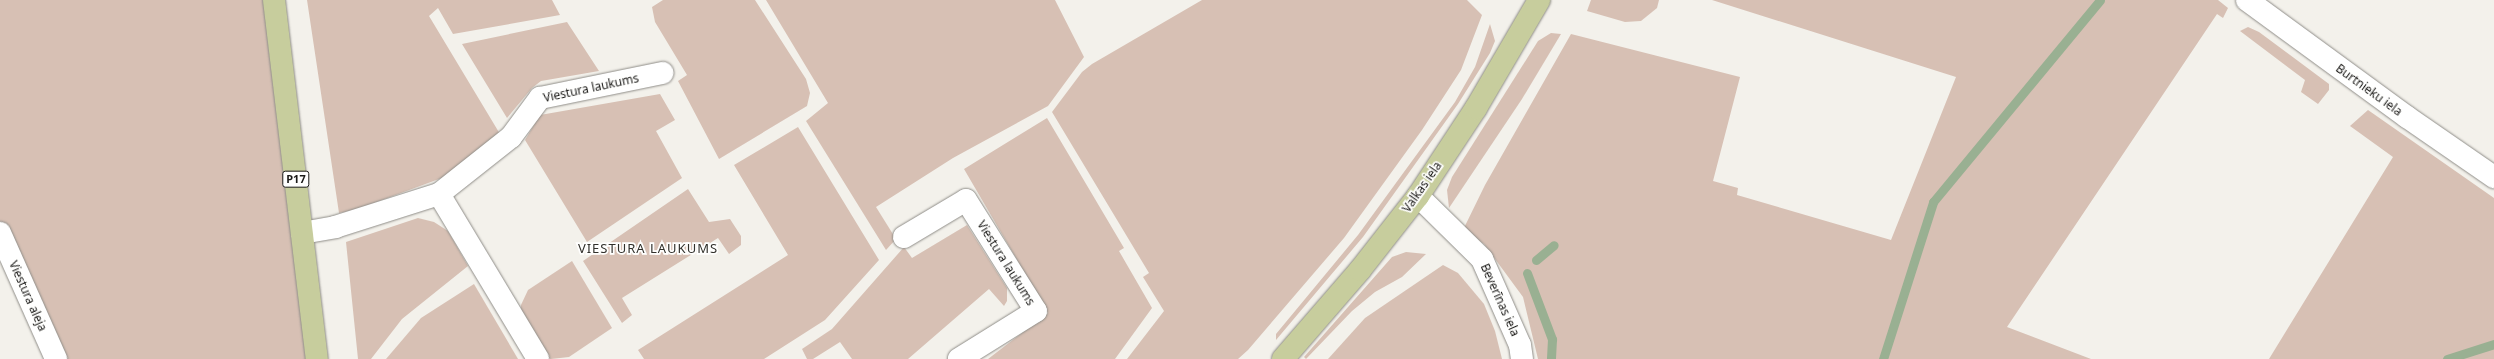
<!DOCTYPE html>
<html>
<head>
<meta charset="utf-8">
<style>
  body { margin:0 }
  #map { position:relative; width:2494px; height:359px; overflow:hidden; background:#f3f1eb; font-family:"Noto Sans",sans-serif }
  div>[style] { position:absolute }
  .green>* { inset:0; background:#d7c0b4 }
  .stream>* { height:9px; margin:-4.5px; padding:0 4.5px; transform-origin:4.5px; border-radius:4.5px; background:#99b092 }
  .roads { filter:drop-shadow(0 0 1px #8f8d88) drop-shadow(0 0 1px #8f8d88) }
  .minor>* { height:22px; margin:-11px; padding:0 11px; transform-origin:11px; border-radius:11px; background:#fff }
  .major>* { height:22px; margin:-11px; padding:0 11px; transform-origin:11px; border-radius:11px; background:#c7cd9d }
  span { translate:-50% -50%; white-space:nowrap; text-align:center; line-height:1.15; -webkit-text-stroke:3.5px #fffffe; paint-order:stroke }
  .shield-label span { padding:1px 3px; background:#fffffe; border:1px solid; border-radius:3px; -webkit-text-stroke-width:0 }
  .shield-label { font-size:11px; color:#1b1a18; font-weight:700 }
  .street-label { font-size:12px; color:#1b1a18 }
  .neighbourhood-label { font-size:13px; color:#31302b; letter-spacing:1px }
</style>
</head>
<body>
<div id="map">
  <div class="green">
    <div style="clip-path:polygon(0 0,274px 0,317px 359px,56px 359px,0 234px)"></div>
    <div style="clip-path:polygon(307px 0,552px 0,560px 15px,453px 34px,438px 8px,429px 16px,500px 134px,458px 172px,355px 210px,339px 213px)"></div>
    <div style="clip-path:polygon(663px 0,755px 0,806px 79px,810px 93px,807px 106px,719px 159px,678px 81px,687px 75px,655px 22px,652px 7px)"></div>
    <div style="clip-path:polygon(766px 0,1055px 0,1084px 57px,1048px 106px,953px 158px,876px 207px,896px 239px,886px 250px,806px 121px,828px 103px)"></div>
    <div style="clip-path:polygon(1202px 0,1467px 0,1482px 15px,1461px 70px,1422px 130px,1344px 238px,1248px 350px,1238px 359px,1127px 359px,1164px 311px,1143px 277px,1149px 273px,1052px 112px,1082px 72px,1092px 64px)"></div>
    <div style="clip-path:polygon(1591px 0,1659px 0,1657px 8px,1641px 21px,1625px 22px,1587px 11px)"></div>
    <div style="clip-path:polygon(1712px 0,2218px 0,2228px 8px,2223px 18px,2217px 14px,2007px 327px,2091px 359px,1538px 359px,1523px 297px,1484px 244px,1463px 230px,1485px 185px,1571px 34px,1740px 77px,1713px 181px,1738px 188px,1737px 195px,1891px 240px,1956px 77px)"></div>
    <div style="clip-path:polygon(567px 22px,599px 71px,541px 81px,532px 88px,507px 118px,462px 44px)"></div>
    <div style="clip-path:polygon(1490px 24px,1495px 41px,1490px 53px,1458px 104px,1363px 237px,1276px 340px,1276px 334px,1358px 235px,1455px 102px,1475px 67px)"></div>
    <div style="clip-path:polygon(2248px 27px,2259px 32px,2329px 84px,2329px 90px,2318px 104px,2301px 92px,2305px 80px,2240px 31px)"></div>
    <div style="clip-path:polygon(1551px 33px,1561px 34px,1522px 99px,1449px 208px,1447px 190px,1452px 177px,1538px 41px)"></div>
    <div style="clip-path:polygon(660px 94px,675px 120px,656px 131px,682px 178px,587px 242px,525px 140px,540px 115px)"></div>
    <div style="clip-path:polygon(2368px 110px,2494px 198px,2494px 359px,2269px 359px,2393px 157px,2350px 126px)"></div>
    <div style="clip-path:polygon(1047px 118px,1124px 248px,1119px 251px,1152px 308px,1115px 359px,988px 359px,1048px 313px,964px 169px)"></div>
    <div style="clip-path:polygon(798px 127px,879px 260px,825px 320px,764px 359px,644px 359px,638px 350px,788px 255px,734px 165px)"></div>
    <div style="clip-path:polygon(688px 189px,709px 222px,730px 219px,741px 236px,741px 245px,729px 254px,718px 238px,622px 298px,632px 315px,622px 323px,583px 261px)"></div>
    <div style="clip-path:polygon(418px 218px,434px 222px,448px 231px,468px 266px,402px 319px,371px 359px,358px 359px,346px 242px)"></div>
    <div style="clip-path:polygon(967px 225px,1007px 288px,1007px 301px,1004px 306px,989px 289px,908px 359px,852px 359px,840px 342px,813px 359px,807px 359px,802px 349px,832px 329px,904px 247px,912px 258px)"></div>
    <div style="clip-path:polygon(1406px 252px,1426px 254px,1402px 277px,1375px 292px,1352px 311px,1306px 359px,1304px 357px,1392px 257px)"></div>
    <div style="clip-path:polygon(572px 261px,612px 328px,569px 357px,551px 359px,542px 356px,520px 319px,521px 305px,528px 290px)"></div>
    <div style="clip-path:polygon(1443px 265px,1458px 273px,1484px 304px,1495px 331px,1502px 359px,1328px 359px,1365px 318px)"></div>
    <div style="clip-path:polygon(474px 284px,518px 359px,386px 359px,421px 318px)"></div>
  </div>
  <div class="stream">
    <div style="left:1536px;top:260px;width:23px;rotate:-40deg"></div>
    <div style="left:1527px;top:273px;width:71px;rotate:69.3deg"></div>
    <div style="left:1552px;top:339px;width:20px;rotate:93deg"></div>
    <div style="left:1883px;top:359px;width:165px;rotate:-72.3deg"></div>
    <div style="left:1933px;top:202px;width:262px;rotate:-50.4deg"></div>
    <div style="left:2447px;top:359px;width:49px;rotate:-17.7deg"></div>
  </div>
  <div class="roads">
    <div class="minor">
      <div style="left:2247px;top:0;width:198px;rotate:36.2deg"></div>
      <div style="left:2407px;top:117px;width:106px;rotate:34.6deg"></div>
      <div style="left:439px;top:194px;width:92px;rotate:-38.4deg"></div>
      <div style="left:511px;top:137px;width:49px;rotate:-53.4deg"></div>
      <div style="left:540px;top:98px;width:125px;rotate:-11.6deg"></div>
      <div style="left:1418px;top:196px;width:90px;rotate:44.5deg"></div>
      <div style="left:1482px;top:259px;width:94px;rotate:66.2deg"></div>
      <div style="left:1520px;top:345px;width:14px;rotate:82deg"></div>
      <div style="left:0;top:233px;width:138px;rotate:66deg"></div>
      <div style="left:302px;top:233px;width:34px;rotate:-10deg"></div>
      <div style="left:335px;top:227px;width:109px;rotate:-17.6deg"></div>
      <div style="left:439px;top:194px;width:192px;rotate:59deg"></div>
      <div style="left:904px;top:237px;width:72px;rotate:-30.8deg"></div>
      <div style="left:966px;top:200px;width:131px;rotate:57.8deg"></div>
      <div style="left:1036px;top:311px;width:91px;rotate:148.1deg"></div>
    </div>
    <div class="major">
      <div style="left:274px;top:0;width:362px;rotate:83.2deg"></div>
      <div style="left:1283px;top:359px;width:118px;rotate:-49.1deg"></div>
      <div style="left:1360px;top:270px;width:94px;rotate:-51.9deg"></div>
      <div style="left:1418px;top:196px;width:105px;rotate:-56.6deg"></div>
      <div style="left:1476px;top:108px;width:125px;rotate:-59.7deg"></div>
    </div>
  </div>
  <div class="shield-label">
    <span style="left:296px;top:179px">P17</span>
  </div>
  <div class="street-label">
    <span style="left:591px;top:88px;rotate:-12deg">Viestura laukums</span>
    <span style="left:2369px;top:90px;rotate:36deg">Burtnieku iela</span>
    <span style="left:1422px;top:187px;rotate:-55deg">Valkas iela</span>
    <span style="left:1006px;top:263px;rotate:58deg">Viestura laukums</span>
    <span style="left:28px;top:296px;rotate:66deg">Viestura aleja</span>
    <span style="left:1500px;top:300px;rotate:66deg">Beverīnas iela</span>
  </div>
  <div class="neighbourhood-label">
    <span style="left:648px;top:248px">VIESTURA LAUKUMS</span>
  </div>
</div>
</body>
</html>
